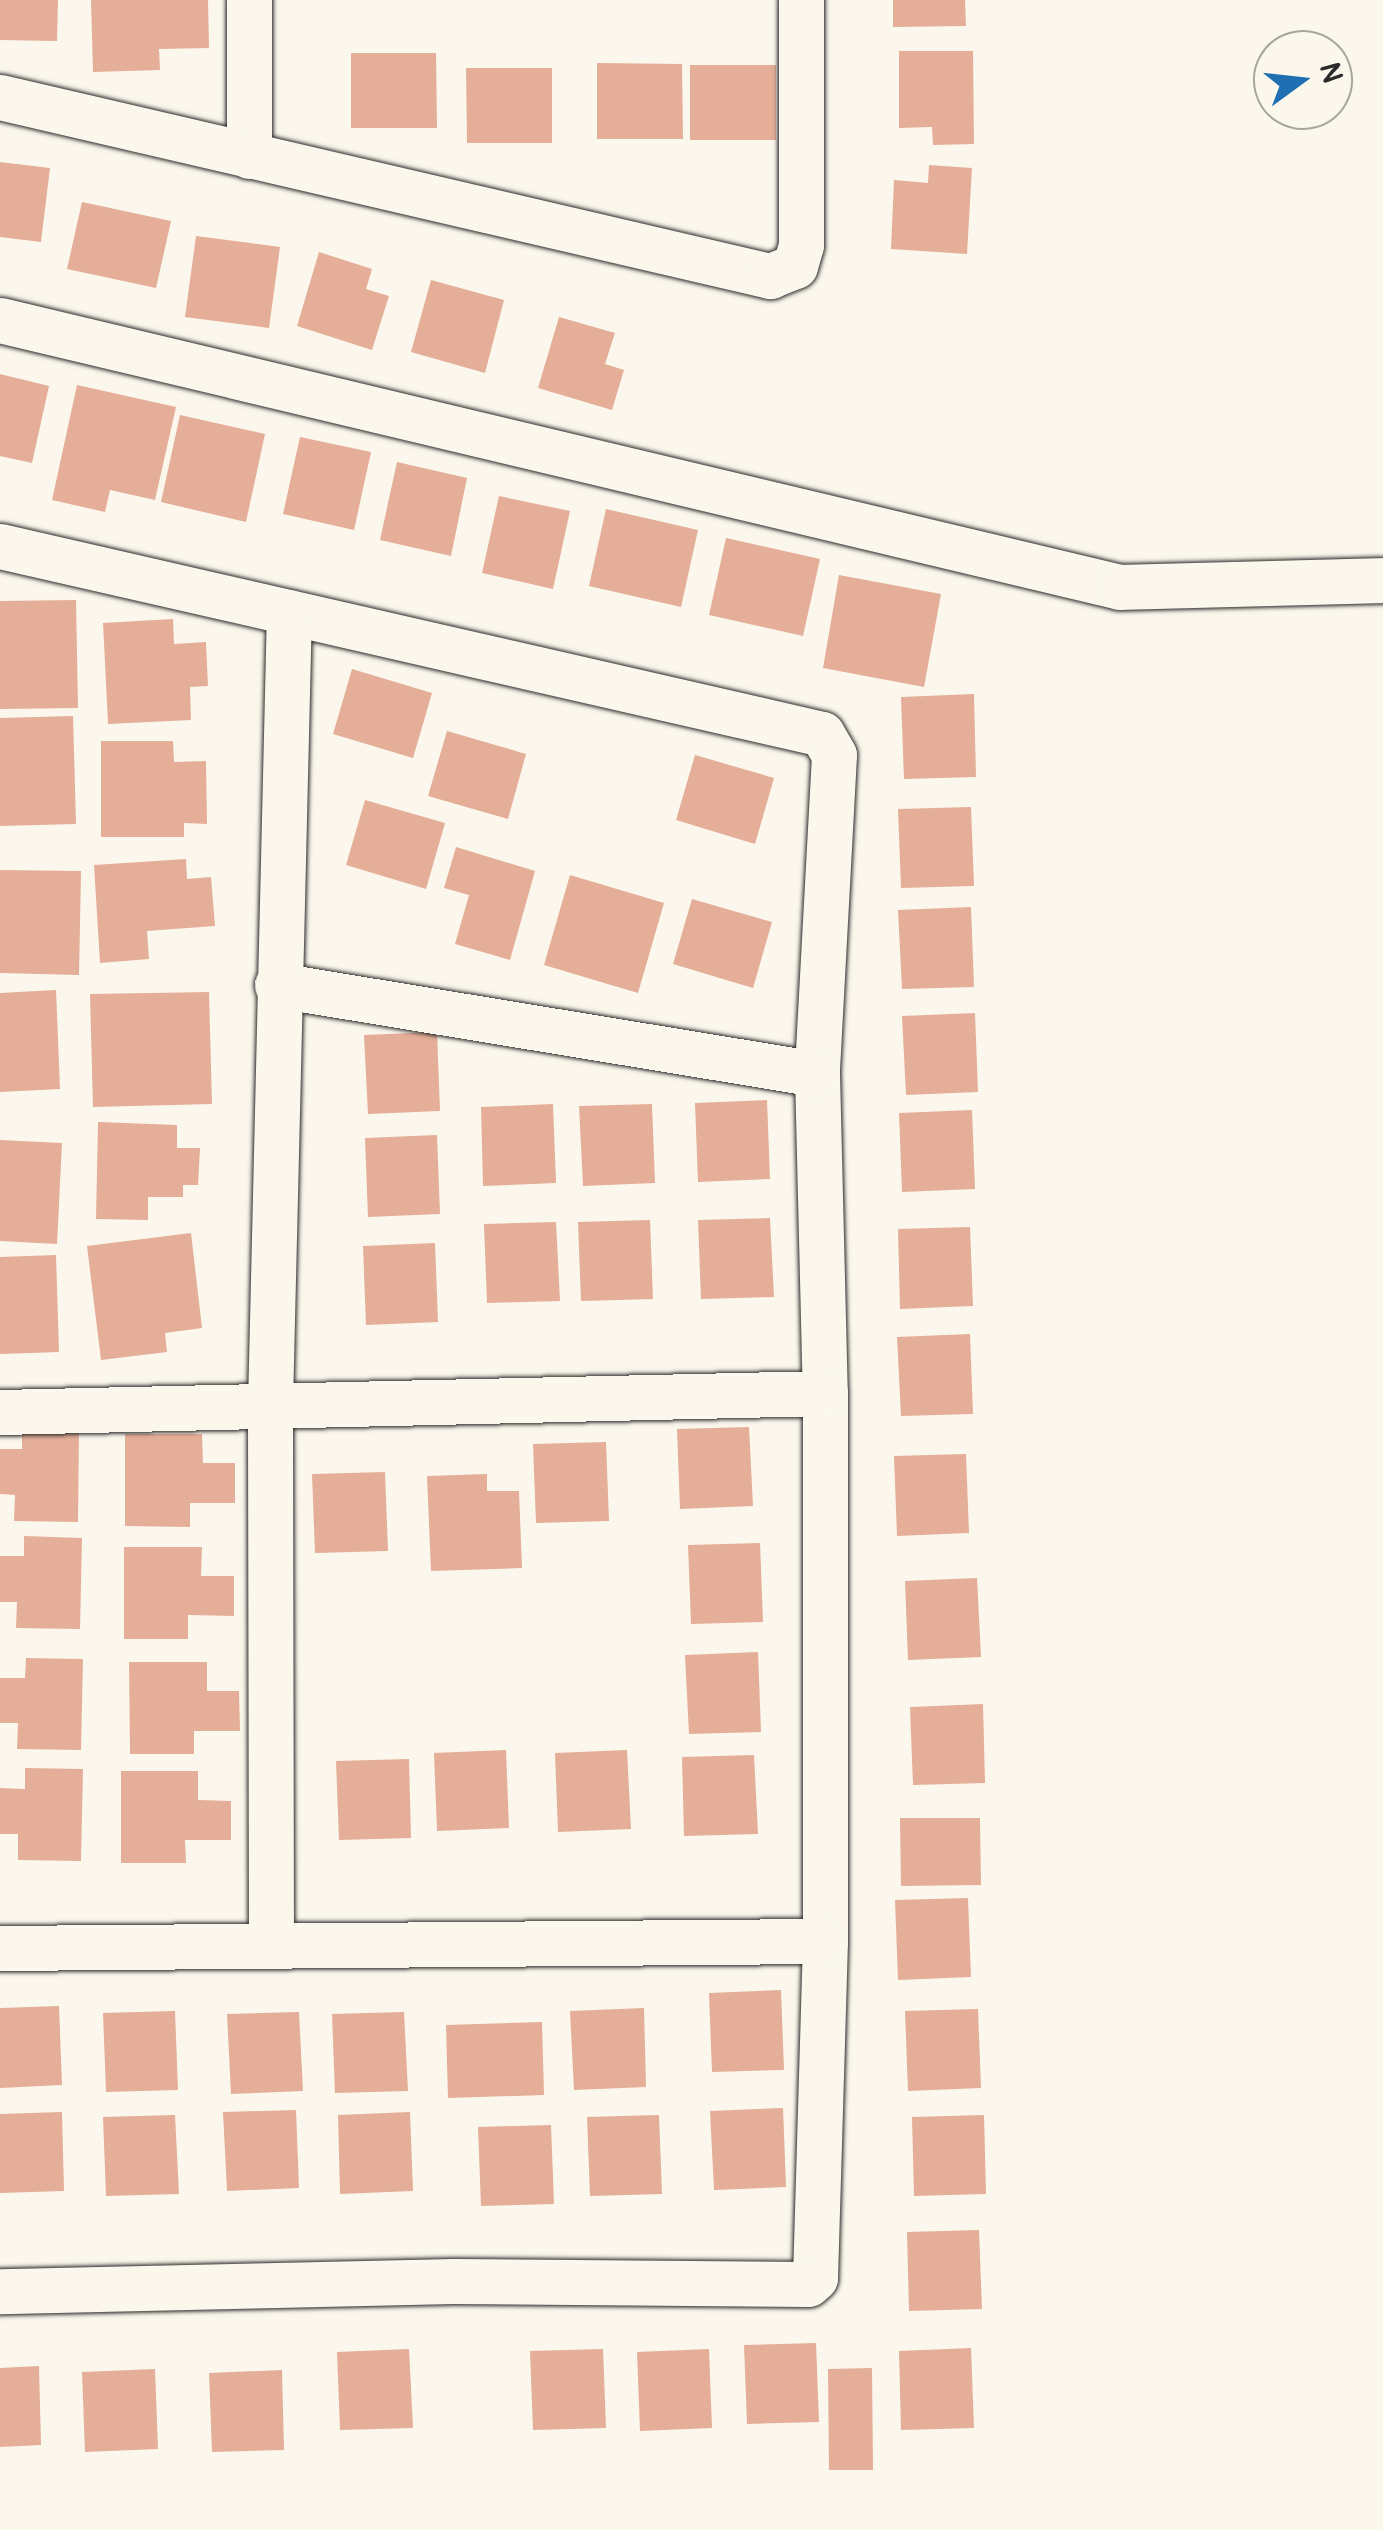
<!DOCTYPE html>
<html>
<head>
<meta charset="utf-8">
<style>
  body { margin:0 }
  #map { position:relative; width:1383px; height:2530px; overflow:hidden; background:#fbf7ec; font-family:Pangolin,sans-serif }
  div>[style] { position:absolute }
  .building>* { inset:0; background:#e4ae98 }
  .roads { filter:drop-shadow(0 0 2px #2b2b2b) drop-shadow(0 0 2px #2b2b2b) }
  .street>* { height:45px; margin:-22.5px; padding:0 22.5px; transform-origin:22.5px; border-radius:22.5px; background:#fbf7ec }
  span { translate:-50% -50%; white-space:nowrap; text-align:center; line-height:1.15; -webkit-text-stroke:10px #fbf7ec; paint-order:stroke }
  .north { position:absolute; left:1253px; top:30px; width:100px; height:100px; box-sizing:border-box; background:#fbf7ec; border:2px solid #a8a59f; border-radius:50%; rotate:75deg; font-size:28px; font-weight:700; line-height:40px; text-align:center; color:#2b2b2b }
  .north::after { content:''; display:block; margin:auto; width:35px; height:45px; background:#1f6fb2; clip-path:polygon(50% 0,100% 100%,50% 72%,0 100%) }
</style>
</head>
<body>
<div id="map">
  <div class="building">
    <div style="clip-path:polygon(0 0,58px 0,57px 41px,0 40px)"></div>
    <div style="clip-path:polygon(91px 0,208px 0,209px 48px,159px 49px,160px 70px,93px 72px)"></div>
    <div style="clip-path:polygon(893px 0,965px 0,966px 26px,893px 27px)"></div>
    <div style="clip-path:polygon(899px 51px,973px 51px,974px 144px,933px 145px,932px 127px,899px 128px)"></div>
    <div style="clip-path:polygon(351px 53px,436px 53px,437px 128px,351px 128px)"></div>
    <div style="clip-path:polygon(597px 63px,682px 64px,683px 139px,597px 139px)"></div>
    <div style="clip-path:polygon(690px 65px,776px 65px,776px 140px,690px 140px)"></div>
    <div style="clip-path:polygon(466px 68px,552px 68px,552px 143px,467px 143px)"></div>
    <div style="clip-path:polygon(0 162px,50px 168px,41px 242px,0 237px)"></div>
    <div style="clip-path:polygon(929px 165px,972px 168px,967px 254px,891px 249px,894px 180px,928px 183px)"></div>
    <div style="clip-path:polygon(82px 202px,171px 221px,156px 288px,67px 269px)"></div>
    <div style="clip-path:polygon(196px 236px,280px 247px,269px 328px,185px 317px)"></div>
    <div style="clip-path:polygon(319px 252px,372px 269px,366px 289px,389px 296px,372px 350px,297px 326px)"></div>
    <div style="clip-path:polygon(431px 280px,504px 300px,485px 373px,411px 352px)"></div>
    <div style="clip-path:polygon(559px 317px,615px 333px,605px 364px,624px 370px,612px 410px,538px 388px)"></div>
    <div style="clip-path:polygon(0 374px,49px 386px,32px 463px,0 456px)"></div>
    <div style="clip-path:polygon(77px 385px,176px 407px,155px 500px,110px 490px,105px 512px,52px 500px)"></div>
    <div style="clip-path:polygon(180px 415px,265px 434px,246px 522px,161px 502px)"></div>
    <div style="clip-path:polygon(300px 437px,371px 452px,354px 530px,283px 514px)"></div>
    <div style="clip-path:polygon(397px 462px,467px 478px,451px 556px,380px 540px)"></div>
    <div style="clip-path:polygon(499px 496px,570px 511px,553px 589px,482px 573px)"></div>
    <div style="clip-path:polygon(606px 509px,698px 530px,681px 607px,589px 586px)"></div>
    <div style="clip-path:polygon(726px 538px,820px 559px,803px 636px,709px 615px)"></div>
    <div style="clip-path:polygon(839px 575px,941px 594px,924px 687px,823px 668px)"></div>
    <div style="clip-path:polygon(76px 600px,78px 708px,0 709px,0 601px)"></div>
    <div style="clip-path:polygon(173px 619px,174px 644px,206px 642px,208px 686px,190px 687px,191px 720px,108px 724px,103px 623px)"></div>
    <div style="clip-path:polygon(352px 669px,432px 693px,413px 758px,333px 734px)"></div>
    <div style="clip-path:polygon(974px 694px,976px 777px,904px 779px,901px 697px)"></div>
    <div style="clip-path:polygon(73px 716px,76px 824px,0 826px,0 718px)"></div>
    <div style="clip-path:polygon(447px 731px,526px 754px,508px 819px,428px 796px)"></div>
    <div style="clip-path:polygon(101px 741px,173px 741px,174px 762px,206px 761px,207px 824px,184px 823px,184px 837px,101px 837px)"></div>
    <div style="clip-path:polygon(695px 755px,774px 778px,755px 844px,676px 820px)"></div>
    <div style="clip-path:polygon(365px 800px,445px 823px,426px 889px,346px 865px)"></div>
    <div style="clip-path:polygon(971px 807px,974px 886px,901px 888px,898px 809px)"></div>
    <div style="clip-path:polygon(456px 847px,535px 871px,510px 960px,455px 944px,469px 895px,444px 888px)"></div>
    <div style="clip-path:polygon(186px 859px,187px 879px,211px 877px,215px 926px,147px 931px,149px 959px,100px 963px,94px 865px)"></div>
    <div style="clip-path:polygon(0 870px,81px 871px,79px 975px,0 973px)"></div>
    <div style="clip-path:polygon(570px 875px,664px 903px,638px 993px,544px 965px)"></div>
    <div style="clip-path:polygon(692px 899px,772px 922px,753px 988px,673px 964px)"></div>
    <div style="clip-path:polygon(971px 907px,974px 987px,902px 989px,898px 910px)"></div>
    <div style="clip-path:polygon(56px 990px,60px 1089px,0 1092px,0 993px)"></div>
    <div style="clip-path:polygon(209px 992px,212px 1104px,93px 1107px,90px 994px)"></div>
    <div style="clip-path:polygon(975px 1013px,978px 1092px,906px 1095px,902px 1016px)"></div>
    <div style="clip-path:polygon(437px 1032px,440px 1111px,368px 1114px,364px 1035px)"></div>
    <div style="clip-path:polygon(767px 1100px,770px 1179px,698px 1182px,695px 1103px)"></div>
    <div style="clip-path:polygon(553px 1104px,556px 1183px,483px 1186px,481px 1107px)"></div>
    <div style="clip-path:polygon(652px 1104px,655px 1183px,583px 1186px,579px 1106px)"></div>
    <div style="clip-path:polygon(972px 1110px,975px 1189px,902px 1192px,899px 1113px)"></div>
    <div style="clip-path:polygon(98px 1122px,177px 1125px,177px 1148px,200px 1148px,198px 1185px,183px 1185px,183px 1197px,148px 1197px,148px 1220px,96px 1219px)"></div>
    <div style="clip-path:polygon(437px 1135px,440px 1214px,368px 1217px,365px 1138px)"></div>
    <div style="clip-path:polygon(0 1140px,62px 1143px,57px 1244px,0 1241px)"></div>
    <div style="clip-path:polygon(770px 1218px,774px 1297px,701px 1299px,698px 1220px)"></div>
    <div style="clip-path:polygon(650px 1220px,653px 1299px,581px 1301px,578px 1222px)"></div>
    <div style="clip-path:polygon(556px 1222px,560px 1301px,487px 1303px,484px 1224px)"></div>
    <div style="clip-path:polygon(970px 1227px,973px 1306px,900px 1309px,898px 1229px)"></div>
    <div style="clip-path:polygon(191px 1233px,202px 1328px,165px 1333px,167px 1352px,101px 1360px,87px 1246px)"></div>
    <div style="clip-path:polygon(435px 1243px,438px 1322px,366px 1325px,363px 1246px)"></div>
    <div style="clip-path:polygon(56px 1255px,59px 1352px,0 1354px,0 1257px)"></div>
    <div style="clip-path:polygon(970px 1334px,973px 1414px,901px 1416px,897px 1337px)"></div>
    <div style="clip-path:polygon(749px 1427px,753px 1506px,680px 1509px,677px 1429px)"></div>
    <div style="clip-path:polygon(22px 1429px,79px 1430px,78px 1522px,14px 1521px,15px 1495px,0 1494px,0 1449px,22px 1449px)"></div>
    <div style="clip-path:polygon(125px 1434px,202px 1434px,203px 1463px,235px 1463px,235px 1503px,190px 1503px,190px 1527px,125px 1526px)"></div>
    <div style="clip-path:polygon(606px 1442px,609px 1521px,536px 1523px,533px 1444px)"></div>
    <div style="clip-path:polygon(966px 1454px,969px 1533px,897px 1536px,894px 1456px)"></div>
    <div style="clip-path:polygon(385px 1472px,388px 1551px,315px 1553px,312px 1474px)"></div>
    <div style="clip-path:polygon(487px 1474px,487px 1491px,519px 1491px,522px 1568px,431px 1571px,427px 1476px)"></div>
    <div style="clip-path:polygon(24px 1536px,82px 1538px,80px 1629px,16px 1628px,17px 1602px,0 1602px,0 1556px,24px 1556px)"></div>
    <div style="clip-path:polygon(760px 1543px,763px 1622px,691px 1624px,688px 1545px)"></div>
    <div style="clip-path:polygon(124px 1547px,202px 1547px,201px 1576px,234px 1576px,234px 1616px,188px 1615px,188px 1639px,124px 1639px)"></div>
    <div style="clip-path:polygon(977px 1578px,981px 1657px,908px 1660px,905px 1581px)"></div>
    <div style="clip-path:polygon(758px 1652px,761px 1732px,689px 1734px,685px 1655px)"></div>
    <div style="clip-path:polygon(26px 1658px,83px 1659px,81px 1750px,17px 1749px,18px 1723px,0 1723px,0 1678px,25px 1678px)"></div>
    <div style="clip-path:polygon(129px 1662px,207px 1662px,207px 1691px,239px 1691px,240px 1731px,194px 1731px,194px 1754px,130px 1754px)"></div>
    <div style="clip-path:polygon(983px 1704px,985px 1783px,913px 1785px,910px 1707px)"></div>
    <div style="clip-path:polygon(506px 1750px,509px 1828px,437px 1831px,434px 1753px)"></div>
    <div style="clip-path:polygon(627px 1750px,631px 1829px,558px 1832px,555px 1753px)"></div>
    <div style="clip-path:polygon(754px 1755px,758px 1834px,684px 1836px,682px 1757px)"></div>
    <div style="clip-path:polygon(409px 1759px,411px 1838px,339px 1840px,336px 1761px)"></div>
    <div style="clip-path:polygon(25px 1768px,83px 1769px,81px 1861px,18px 1860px,18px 1834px,0 1834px,0 1788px,25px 1789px)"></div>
    <div style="clip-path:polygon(121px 1771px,198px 1771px,198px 1800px,231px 1801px,231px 1840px,185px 1840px,186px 1863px,121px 1863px)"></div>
    <div style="clip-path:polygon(900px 1818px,980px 1818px,981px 1885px,901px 1886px)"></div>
    <div style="clip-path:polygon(968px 1898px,971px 1977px,898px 1980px,895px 1900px)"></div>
    <div style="clip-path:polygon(781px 1990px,784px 2070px,712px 2072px,709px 1993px)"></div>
    <div style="clip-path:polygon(59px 2006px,62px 2085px,0 2088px,0 2008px)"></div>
    <div style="clip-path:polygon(644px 2008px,646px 2087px,574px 2090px,570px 2011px)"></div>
    <div style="clip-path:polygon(978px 2009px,981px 2088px,908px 2091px,905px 2011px)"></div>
    <div style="clip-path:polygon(175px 2011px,178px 2090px,106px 2092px,103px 2013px)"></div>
    <div style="clip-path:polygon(299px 2012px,303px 2091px,231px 2094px,227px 2014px)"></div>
    <div style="clip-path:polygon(404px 2012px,408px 2091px,335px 2093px,332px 2014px)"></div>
    <div style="clip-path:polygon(542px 2022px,544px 2095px,448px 2098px,446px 2025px)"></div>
    <div style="clip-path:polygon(783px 2108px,786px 2187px,714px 2190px,710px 2111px)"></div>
    <div style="clip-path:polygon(296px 2110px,299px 2188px,227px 2191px,223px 2112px)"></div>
    <div style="clip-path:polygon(62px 2112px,64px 2191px,0 2193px,0 2114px)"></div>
    <div style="clip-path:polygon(410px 2112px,413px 2191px,340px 2194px,338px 2115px)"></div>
    <div style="clip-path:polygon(175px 2115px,179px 2194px,106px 2196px,103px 2117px)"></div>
    <div style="clip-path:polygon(659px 2115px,662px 2194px,590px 2196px,587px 2117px)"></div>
    <div style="clip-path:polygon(984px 2115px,986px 2194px,914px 2196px,912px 2117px)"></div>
    <div style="clip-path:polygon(551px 2125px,554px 2204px,481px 2206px,478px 2127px)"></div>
    <div style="clip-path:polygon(979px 2230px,982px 2309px,909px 2311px,907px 2232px)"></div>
    <div style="clip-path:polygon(816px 2343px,819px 2422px,747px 2424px,744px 2345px)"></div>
    <div style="clip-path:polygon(971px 2348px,974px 2428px,901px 2430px,899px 2351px)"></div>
    <div style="clip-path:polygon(409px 2349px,413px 2428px,340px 2430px,337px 2352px)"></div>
    <div style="clip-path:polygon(603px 2349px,606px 2428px,533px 2430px,530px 2351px)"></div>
    <div style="clip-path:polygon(709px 2349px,712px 2428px,640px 2431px,637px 2352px)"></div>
    <div style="clip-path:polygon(39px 2366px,41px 2445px,0 2447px,0 2368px)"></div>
    <div style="clip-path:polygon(872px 2368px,873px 2470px,829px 2470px,828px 2369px)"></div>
    <div style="clip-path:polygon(155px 2369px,158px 2449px,85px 2452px,82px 2372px)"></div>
    <div style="clip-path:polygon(282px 2370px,284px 2450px,212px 2452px,209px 2373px)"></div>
  </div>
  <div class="roads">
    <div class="street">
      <div style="left:249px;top:0;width:156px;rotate:90deg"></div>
      <div style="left:0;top:97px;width:791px;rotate:13.09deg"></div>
      <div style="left:770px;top:276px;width:27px;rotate:-22deg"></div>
      <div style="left:795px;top:266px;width:22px;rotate:-74deg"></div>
      <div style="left:801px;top:245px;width:245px;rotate:-90deg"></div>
      <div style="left:0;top:320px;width:1151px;rotate:13.41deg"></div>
      <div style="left:1120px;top:587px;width:263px;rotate:-1.5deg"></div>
      <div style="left:0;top:546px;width:843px;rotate:12.88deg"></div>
      <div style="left:822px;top:734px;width:24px;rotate:60deg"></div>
      <div style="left:834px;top:755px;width:319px;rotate:93.1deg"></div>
      <div style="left:817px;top:1074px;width:319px;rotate:88.6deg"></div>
      <div style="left:825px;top:1393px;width:548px;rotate:90deg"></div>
      <div style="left:825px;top:1941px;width:337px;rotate:91.7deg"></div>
      <div style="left:815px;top:2278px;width:9px;rotate:139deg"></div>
      <div style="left:808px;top:2284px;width:355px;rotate:-179.5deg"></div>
      <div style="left:453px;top:2281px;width:453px;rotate:178.7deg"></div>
      <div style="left:277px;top:985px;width:547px;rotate:9.36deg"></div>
      <div style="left:0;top:1412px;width:825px;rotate:-1.32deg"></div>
      <div style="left:271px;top:1945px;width:541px;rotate:-90.11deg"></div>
      <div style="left:270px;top:1404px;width:792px;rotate:-88.63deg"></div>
      <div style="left:0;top:1948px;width:825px;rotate:-0.49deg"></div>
    </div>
  </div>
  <div class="north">N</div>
</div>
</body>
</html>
